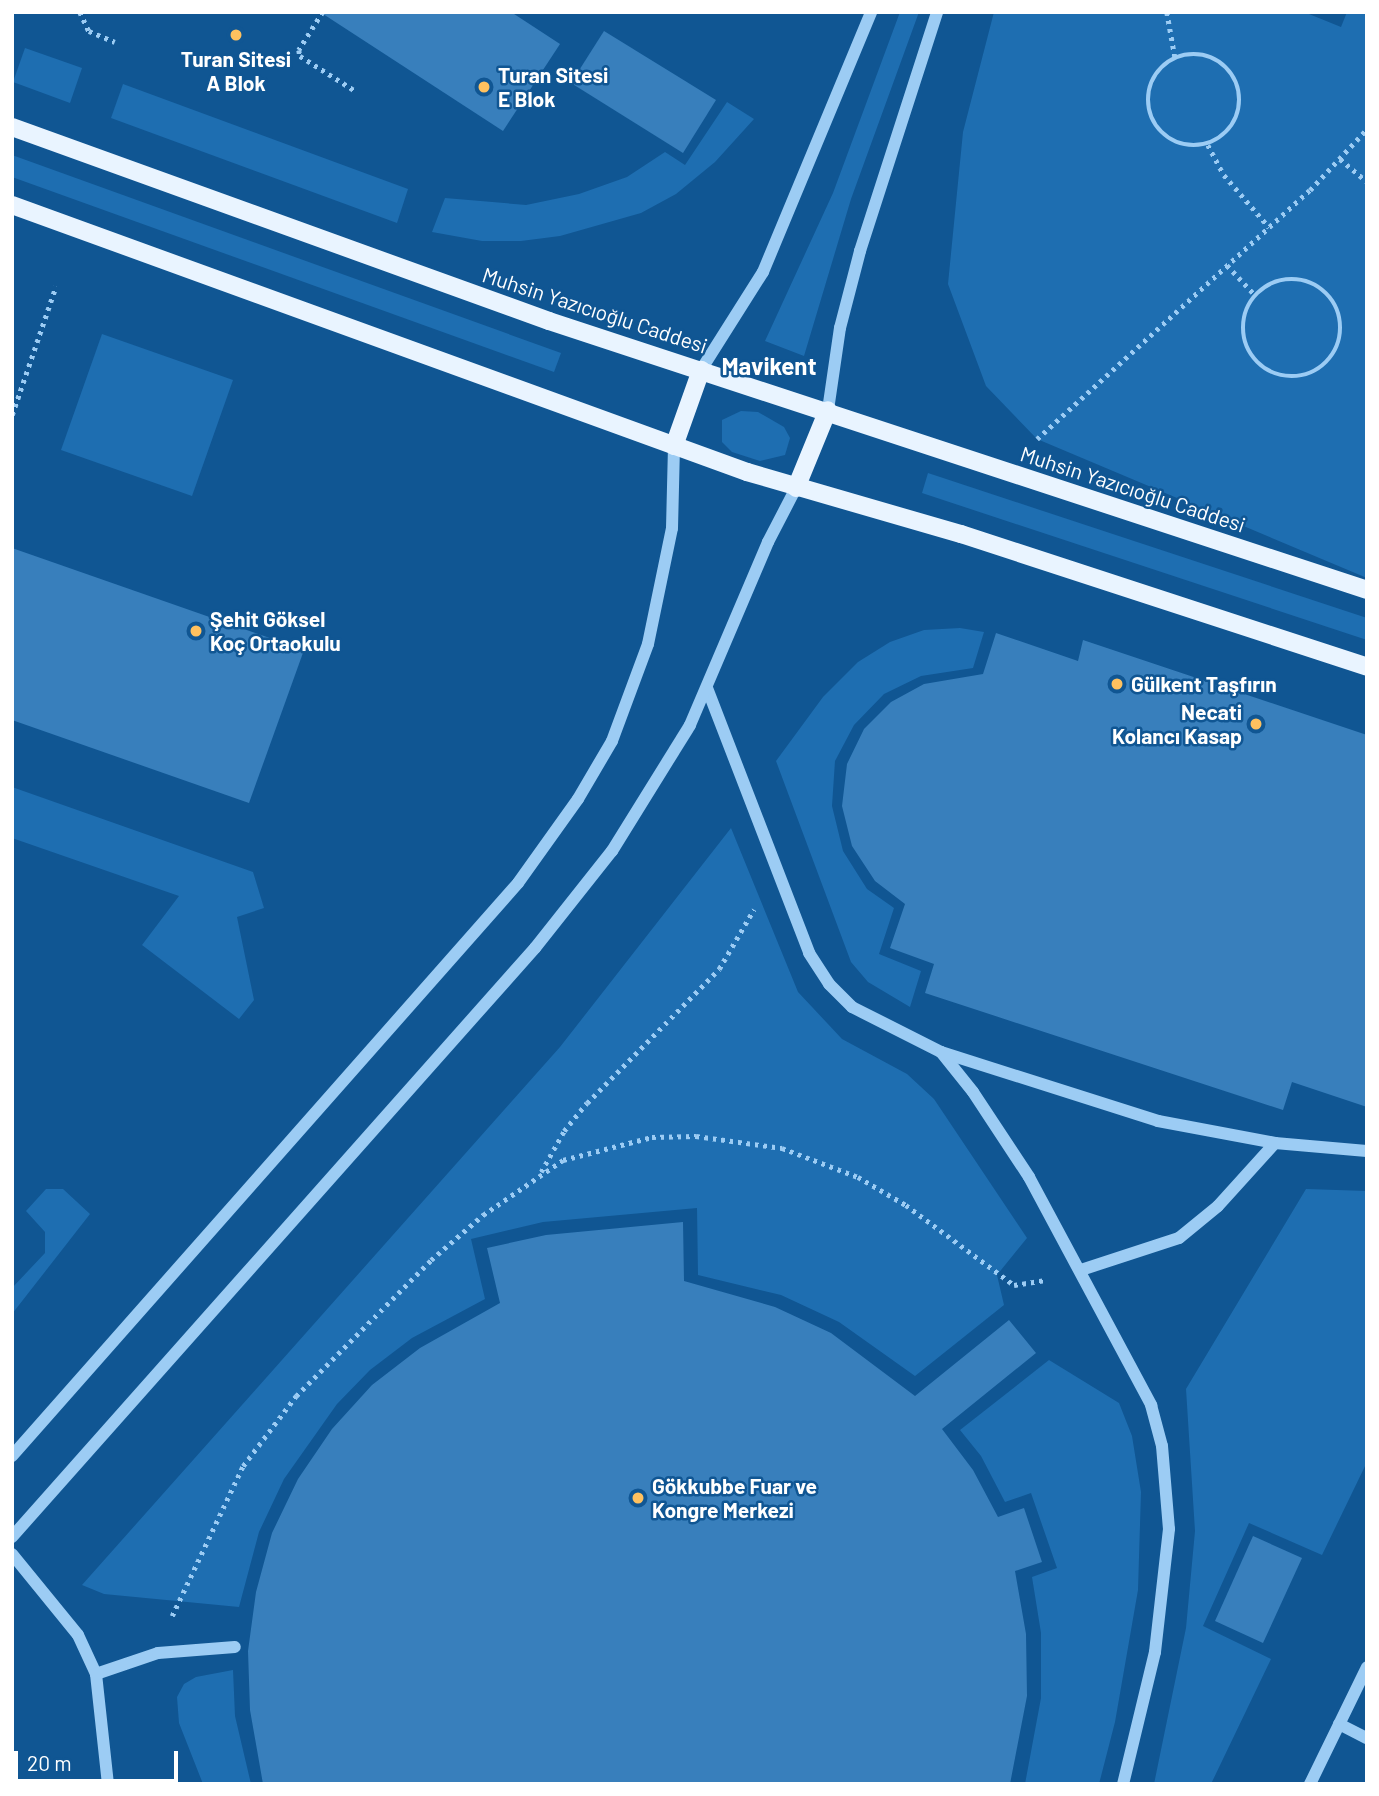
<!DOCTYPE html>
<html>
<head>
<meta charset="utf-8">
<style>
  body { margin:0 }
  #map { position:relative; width:1379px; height:1796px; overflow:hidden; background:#105693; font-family:Barlow,sans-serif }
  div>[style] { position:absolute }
  .green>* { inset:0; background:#1e6eb1 }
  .building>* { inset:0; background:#387fbc }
  .path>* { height:4.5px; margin-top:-2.25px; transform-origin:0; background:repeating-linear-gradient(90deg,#9cccf4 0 3.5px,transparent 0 8.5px) }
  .path>.ring { margin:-2.25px; padding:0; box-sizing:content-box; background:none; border:4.5px solid #9cccf4; border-radius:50% }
  .minor>* { height:12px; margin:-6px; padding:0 6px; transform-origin:6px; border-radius:6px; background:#9cccf4 }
  .major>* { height:18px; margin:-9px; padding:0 9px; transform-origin:9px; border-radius:9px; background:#e9f4ff }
  .dots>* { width:19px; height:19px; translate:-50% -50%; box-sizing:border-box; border:4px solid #105693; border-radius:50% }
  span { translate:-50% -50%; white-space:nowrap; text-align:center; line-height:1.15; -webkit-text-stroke:5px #105693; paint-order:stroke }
  .poi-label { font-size:21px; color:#fff; font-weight:700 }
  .left { translate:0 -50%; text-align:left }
  .right { translate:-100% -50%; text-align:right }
  .street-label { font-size:21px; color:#fff }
  .quarter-label { font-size:24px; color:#fff; font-weight:700 }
  .frame { position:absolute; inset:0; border:14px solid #fff; pointer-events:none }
  .scale { position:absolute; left:14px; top:1751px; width:164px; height:32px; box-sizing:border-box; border:4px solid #fff; border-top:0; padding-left:9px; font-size:21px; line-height:24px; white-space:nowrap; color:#fff; -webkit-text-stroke:5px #105693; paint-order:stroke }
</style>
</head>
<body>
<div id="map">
  <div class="green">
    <div style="clip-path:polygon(900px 12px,919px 12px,851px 199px,804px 356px,765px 341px,833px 193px)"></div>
    <div style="clip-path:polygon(994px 12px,1304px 12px,1341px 27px,1347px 12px,1367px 12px,1367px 578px,1037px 439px,986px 386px,948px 284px,963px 132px)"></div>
    <div style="clip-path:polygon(25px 48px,82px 68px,70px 103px,13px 82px)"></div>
    <div style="clip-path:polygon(123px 84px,408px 189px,397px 223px,111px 118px)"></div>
    <div style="clip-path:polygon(727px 102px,754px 119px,715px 162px,676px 194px,641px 213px,560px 236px,521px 241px,482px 241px,432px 232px,445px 198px,526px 205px,579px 194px,627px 177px,665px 152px,685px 165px)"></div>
    <div style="clip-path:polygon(12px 155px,561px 353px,554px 372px,12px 177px)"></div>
    <div style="clip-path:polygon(102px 334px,233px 380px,192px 496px,61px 450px)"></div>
    <div style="clip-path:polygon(741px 411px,758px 412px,784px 427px,790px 438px,785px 455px,760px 461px,732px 452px,722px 442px,722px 420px)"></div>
    <div style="clip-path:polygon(928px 473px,1367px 618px,1367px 640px,922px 493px)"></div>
    <div style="clip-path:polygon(960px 628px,984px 632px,973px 668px,921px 676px,884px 694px,854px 725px,835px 761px,832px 806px,843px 851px,867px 889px,894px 908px,879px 954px,921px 971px,910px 1007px,868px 982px,851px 962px,776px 761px,823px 697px,858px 662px,890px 642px,924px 630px)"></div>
    <div style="clip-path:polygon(12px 787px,253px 872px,264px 908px,237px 917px,254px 1000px,239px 1019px,142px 945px,179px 896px,12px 838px)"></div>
    <div style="clip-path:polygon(731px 828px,798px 992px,842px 1039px,907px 1074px,934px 1099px,1027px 1238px,997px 1275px,1004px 1305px,915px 1376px,839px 1322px,781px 1295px,698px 1275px,697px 1208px,543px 1222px,471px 1239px,485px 1299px,412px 1338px,370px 1370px,337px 1404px,284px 1479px,259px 1532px,239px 1607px,104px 1594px,82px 1585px,560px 1047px)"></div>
    <div style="clip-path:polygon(46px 1189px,63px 1189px,90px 1214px,12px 1314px,12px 1288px,45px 1253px,45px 1232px,26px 1211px)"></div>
    <div style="clip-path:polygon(1306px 1189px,1367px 1191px,1367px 1462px,1322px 1555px,1249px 1523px,1203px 1626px,1271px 1659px,1211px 1784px,1154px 1784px,1186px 1628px,1195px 1531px,1186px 1389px)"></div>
    <div style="clip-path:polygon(1049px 1360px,1119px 1403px,1132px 1436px,1141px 1492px,1138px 1590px,1115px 1722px,1099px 1784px,1025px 1784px,1041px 1698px,1041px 1633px,1032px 1577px,1057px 1568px,1031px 1493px,1005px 1502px,981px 1456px,960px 1430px)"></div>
    <div style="clip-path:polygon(233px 1670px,235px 1716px,251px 1784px,203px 1784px,179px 1723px,177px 1697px,184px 1684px,196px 1677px)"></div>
  </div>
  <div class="building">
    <div style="clip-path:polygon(320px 12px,511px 12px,560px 44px,503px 131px)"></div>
    <div style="clip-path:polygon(604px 31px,716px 100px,683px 153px,571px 83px)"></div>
    <div style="clip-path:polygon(12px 548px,304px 650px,249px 803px,12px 720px)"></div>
    <div style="clip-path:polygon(996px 633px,1078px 661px,1083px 640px,1367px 735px,1367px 1107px,1292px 1082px,1283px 1110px,925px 993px,934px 964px,890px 948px,905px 904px,875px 881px,852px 846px,842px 806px,847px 764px,864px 729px,891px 702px,924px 684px,983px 674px)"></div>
    <div style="clip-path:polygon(683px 1222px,684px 1281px,775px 1307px,831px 1333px,915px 1396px,1009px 1320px,1036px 1353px,942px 1429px,973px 1470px,998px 1517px,1024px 1508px,1042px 1562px,1015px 1571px,1026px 1634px,1027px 1696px,1010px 1784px,263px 1784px,250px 1710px,248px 1651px,256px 1592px,272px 1533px,298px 1479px,332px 1429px,372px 1385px,420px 1348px,500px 1303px,487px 1248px,546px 1235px)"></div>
    <div style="clip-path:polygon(1253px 1536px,1302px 1558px,1263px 1643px,1215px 1621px)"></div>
  </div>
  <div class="path">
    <div style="left:80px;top:12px;width:21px;rotate:65deg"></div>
    <div style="left:89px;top:31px;width:28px;rotate:23deg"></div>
    <div style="left:323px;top:12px;width:45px;rotate:122.3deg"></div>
    <div style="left:299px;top:50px;width:6px;rotate:81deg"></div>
    <div style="left:300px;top:56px;width:64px;rotate:32.2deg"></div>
    <div style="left:1167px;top:12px;width:46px;rotate:79.9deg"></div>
    <div class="ring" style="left:1148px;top:54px;width:87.5px;height:87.5px"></div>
    <div style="left:1208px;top:145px;width:34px;rotate:62deg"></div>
    <div style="left:1224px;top:175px;width:69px;rotate:49.1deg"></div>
    <div style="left:1340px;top:159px;width:35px;rotate:40deg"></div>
    <div style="left:1227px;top:265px;width:41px;rotate:47deg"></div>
    <div class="ring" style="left:1243px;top:279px;width:93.5px;height:93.5px"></div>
    <div style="left:12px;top:415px;width:136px;rotate:-71.2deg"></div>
    <div style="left:1037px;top:439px;width:369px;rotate:-42.4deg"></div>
    <div style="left:1310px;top:190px;width:83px;rotate:-46.9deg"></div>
    <div style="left:541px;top:1172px;width:47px;rotate:-60.7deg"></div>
    <div style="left:564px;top:1131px;width:36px;rotate:-51deg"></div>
    <div style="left:587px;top:1103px;width:188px;rotate:-45.4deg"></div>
    <div style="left:719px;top:969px;width:69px;rotate:-59.7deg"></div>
    <div style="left:172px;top:1616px;width:166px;rotate:-64.7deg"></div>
    <div style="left:243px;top:1466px;width:88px;rotate:-52.9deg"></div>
    <div style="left:296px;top:1396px;width:192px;rotate:-45.2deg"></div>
    <div style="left:431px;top:1260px;width:69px;rotate:-40.9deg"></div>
    <div style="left:483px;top:1215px;width:97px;rotate:-34.5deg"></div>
    <div style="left:563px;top:1160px;width:92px;rotate:-14.5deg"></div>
    <div style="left:652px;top:1137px;width:44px;rotate:-1.3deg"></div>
    <div style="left:696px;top:1136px;width:87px;rotate:7.9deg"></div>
    <div style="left:782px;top:1148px;width:81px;rotate:20.9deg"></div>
    <div style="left:858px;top:1177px;width:56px;rotate:30.3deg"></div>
    <div style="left:906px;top:1205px;width:134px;rotate:36.5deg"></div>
    <div style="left:1014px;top:1285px;width:32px;rotate:-9deg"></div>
  </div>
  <div class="minor">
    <div style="left:701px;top:370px;width:116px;rotate:-57.7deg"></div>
    <div style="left:763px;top:272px;width:282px;rotate:-67.4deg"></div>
    <div style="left:828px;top:410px;width:83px;rotate:-81.7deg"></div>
    <div style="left:840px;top:328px;width:80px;rotate:-75.4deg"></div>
    <div style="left:860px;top:251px;width:251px;rotate:-72.1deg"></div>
    <div style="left:707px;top:688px;width:284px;rotate:68.9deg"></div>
    <div style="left:809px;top:953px;width:37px;rotate:57deg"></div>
    <div style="left:829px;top:984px;width:33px;rotate:45deg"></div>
    <div style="left:852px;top:1007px;width:100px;rotate:26.8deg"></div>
    <div style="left:941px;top:1052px;width:51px;rotate:51.3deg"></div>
    <div style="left:973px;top:1092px;width:102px;rotate:56.6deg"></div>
    <div style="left:1029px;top:1177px;width:259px;rotate:61.8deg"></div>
    <div style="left:1151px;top:1405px;width:42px;rotate:75deg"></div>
    <div style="left:1162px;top:1446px;width:83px;rotate:85.2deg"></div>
    <div style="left:1169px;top:1529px;width:124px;rotate:96.5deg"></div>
    <div style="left:1155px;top:1652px;width:136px;rotate:103.6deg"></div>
    <div style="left:941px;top:1052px;width:228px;rotate:17.6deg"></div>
    <div style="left:1158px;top:1121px;width:119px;rotate:10.6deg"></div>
    <div style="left:1275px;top:1143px;width:92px;rotate:5deg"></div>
    <div style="left:1081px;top:1270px;width:103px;rotate:-18.1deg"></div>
    <div style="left:1179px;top:1238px;width:50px;rotate:-39.4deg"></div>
    <div style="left:1218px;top:1206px;width:85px;rotate:-47.9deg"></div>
    <div style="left:12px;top:1456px;width:764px;rotate:-48.55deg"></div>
    <div style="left:518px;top:883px;width:103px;rotate:-54.5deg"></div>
    <div style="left:578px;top:799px;width:67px;rotate:-59.6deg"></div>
    <div style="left:612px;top:741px;width:103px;rotate:-69.6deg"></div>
    <div style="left:648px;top:644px;width:118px;rotate:-78.3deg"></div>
    <div style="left:672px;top:528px;width:82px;rotate:-88.6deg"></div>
    <div style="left:12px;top:1537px;width:788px;rotate:-48.4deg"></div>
    <div style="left:535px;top:948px;width:124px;rotate:-51.6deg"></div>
    <div style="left:612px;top:851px;width:148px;rotate:-58.2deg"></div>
    <div style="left:690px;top:725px;width:199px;rotate:-66.9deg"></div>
    <div style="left:768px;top:542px;width:61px;rotate:-62.6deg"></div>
    <div style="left:12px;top:1554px;width:104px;rotate:50.8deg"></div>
    <div style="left:78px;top:1635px;width:43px;rotate:65.2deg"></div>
    <div style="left:96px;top:1674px;width:111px;rotate:83.8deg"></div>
    <div style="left:96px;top:1674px;width:65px;rotate:-18.7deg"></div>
    <div style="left:158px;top:1653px;width:77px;rotate:-4.5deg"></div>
    <div style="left:1339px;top:1724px;width:31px;rotate:27deg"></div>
    <div style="left:1310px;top:1784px;width:130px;rotate:-64deg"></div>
  </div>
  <div class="major">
    <div style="left:12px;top:127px;width:571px;rotate:19.86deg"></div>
    <div style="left:549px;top:321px;width:861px;rotate:18.2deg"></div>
    <div style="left:12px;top:205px;width:782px;rotate:19.96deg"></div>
    <div style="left:747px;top:472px;width:223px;rotate:16.2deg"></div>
    <div style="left:961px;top:534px;width:427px;rotate:18.1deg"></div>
    <div style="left:674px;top:446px;width:81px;rotate:-70.4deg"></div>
    <div style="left:796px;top:488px;width:84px;rotate:-67.7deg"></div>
  </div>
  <div class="dots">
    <div style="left:236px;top:35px;background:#ffc15f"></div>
    <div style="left:484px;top:87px;background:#ffc15f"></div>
    <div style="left:196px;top:631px;background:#ffc15f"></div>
    <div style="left:1117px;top:684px;background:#ffc15f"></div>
    <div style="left:1256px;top:724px;background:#ffc15f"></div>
    <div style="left:638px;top:1498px;background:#ffc15f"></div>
  </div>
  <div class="poi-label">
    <span style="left:236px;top:71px">Turan Sitesi<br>A Blok</span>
    <span class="left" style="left:498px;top:87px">Turan Sitesi<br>E Blok</span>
    <span class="left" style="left:210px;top:631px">Şehit Göksel<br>Koç Ortaokulu</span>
    <span class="left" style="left:1131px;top:684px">Gülkent Taşfırın</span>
    <span class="right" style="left:1242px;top:724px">Necati<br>Kolancı Kasap</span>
    <span class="left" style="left:652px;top:1498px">Gökkubbe Fuar ve<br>Kongre Merkezi</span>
  </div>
  <div class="street-label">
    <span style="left:595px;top:310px;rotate:18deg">Muhsin Yazıcıoğlu Caddesi</span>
    <span style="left:1133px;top:489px;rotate:18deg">Muhsin Yazıcıoğlu Caddesi</span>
  </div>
  <div class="quarter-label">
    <span style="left:769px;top:366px">Mavikent</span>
  </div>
  <div class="frame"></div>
  <div class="scale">20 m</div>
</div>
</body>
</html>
